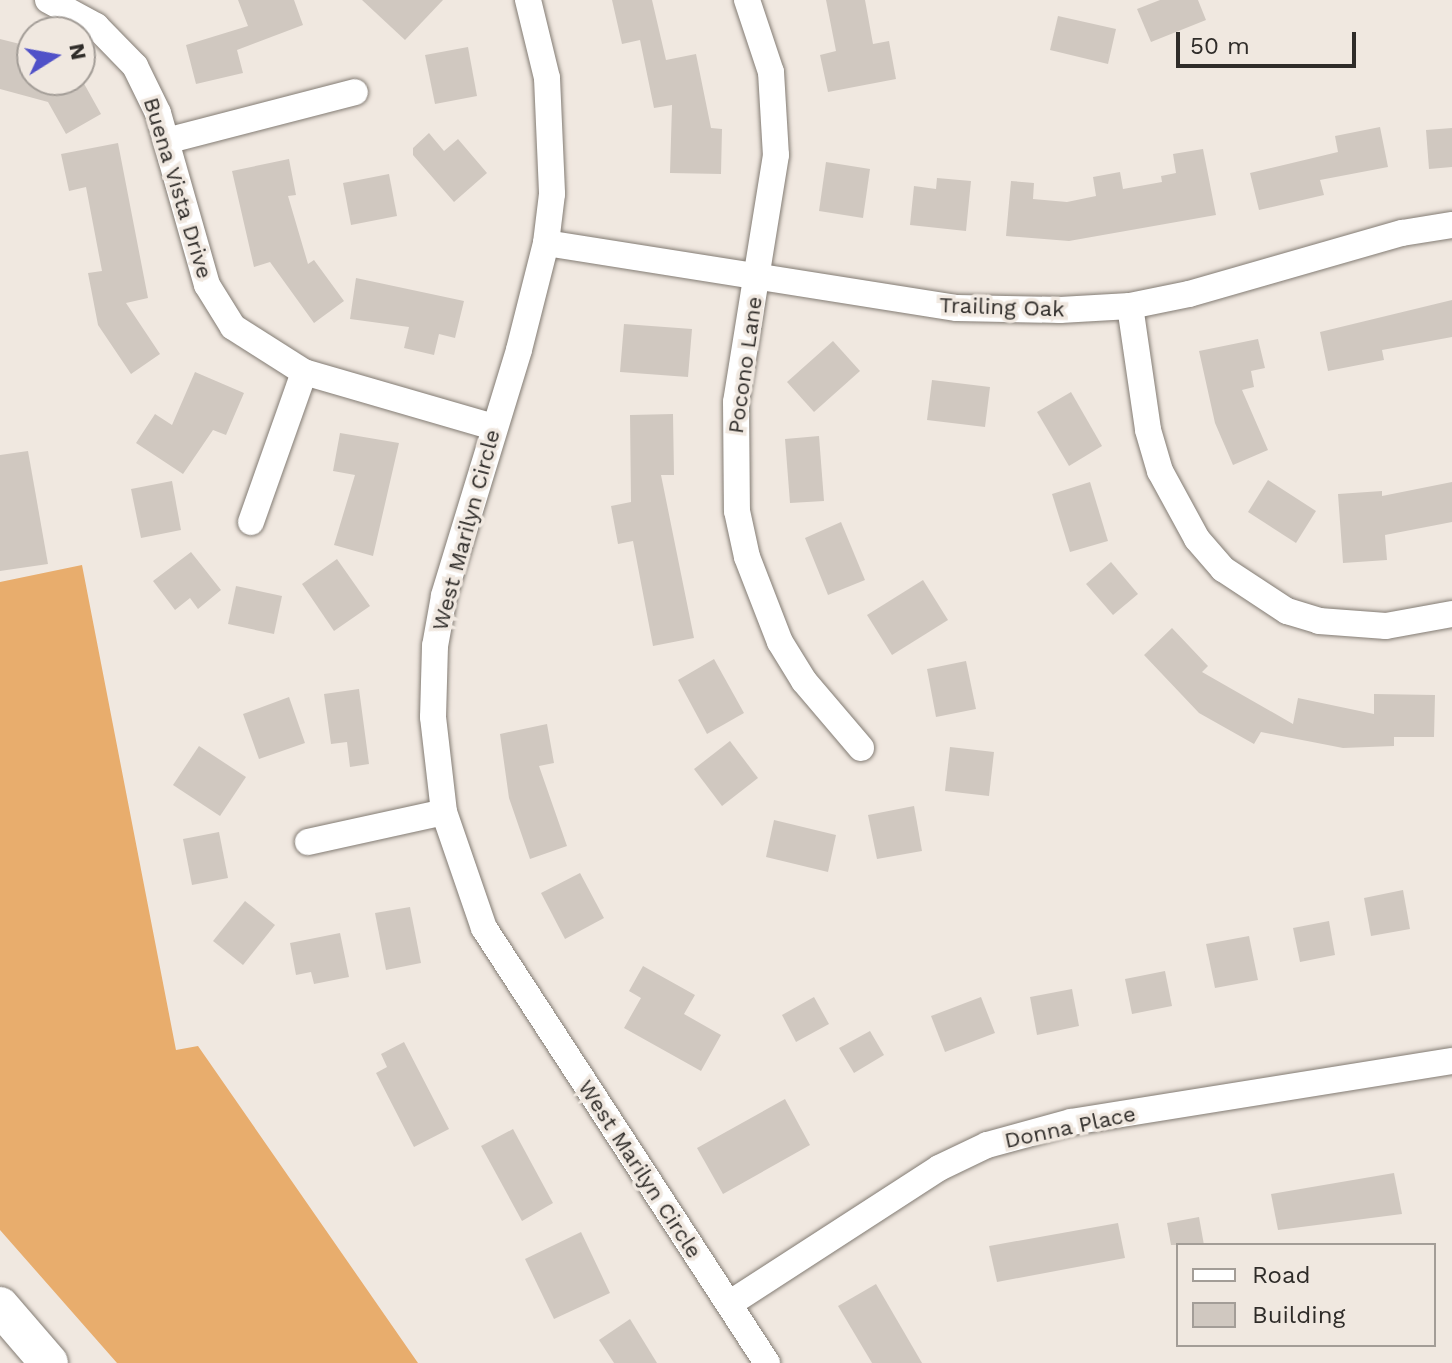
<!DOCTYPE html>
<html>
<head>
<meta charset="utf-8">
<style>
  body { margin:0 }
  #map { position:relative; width:1452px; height:1363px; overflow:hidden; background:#f0e8e0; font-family:"Work Sans",sans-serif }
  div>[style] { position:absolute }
  .forest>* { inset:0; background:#e8ad6d }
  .building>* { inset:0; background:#d0c8c0 }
  .roads { filter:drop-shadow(0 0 2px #837c74) drop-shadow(0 0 2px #837c74) }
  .minor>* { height:26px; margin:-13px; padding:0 13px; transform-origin:13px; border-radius:13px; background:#fff }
  .secondary>* { height:38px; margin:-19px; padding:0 19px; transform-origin:19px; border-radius:19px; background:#fff }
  span { translate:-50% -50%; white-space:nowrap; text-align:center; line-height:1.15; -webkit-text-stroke:7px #f0e8e0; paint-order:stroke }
  .street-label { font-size:22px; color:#2f2c29 }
  .legend { position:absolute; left:1176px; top:1243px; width:260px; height:104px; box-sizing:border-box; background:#f0e8e0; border:2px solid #a39d97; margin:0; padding:10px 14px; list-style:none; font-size:24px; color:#2f2c29 }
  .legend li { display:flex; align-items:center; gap:16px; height:40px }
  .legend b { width:40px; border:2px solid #a39d97 }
  .north { position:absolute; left:16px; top:16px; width:80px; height:80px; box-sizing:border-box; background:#f0e8e0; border:2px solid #a39d97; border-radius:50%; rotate:79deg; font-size:22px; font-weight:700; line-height:32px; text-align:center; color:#2f2c29 }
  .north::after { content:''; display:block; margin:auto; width:28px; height:36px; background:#5051c8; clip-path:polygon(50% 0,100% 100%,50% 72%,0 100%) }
  .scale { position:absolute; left:1176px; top:32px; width:180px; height:36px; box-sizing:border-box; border:4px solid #2f2c29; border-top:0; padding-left:10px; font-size:24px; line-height:28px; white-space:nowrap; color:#2f2c29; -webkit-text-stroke:6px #f0e8e0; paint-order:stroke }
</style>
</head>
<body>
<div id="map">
  <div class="forest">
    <div style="clip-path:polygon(82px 565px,176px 1050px,198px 1046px,418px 1363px,117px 1363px,0 1230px,0 582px)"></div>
  </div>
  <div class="building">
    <div style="clip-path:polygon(238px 0,294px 0,303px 25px,237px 50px,243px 73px,196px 84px,186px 45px,248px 26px)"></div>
    <div style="clip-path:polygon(362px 0,443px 0,405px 40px)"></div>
    <div style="clip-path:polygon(612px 0,652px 0,666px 60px,696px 54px,711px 128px,722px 129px,721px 174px,670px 173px,672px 105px,654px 108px,640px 40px,622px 44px)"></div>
    <div style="clip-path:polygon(826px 0,865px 0,873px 44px,889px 41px,896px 79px,828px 92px,820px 55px,836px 51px)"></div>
    <div style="clip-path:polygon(1160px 0,1198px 0,1206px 20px,1151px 42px,1137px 9px)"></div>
    <div style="clip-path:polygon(1058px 16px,1116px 29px,1108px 64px,1050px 50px)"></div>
    <div style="clip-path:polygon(0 39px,32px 47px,32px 80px,82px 80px,101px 114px,66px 134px,48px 102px,0 89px)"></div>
    <div style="clip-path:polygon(468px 47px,477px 96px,435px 104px,425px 55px)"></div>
    <div style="clip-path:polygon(1380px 127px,1388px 167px,1320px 180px,1324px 195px,1259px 210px,1250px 173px,1338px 152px,1335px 136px)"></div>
    <div style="clip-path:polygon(1452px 128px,1452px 167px,1429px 169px,1426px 130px)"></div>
    <div style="clip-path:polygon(429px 133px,444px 151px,458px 139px,487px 173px,454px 202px,413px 155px,413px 148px)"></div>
    <div style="clip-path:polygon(118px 143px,148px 298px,126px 303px,160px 354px,131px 374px,98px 325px,88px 273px,102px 271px,86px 187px,69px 191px,61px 154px)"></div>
    <div style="clip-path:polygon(1203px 149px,1216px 215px,1069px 241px,1006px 236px,1011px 181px,1034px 183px,1033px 199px,1067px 202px,1096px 196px,1093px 177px,1120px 172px,1123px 189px,1162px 182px,1161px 176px,1176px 173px,1173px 154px)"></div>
    <div style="clip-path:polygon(289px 159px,296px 195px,288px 196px,308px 264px,314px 260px,344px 301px,314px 323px,270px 262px,254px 267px,232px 171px)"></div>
    <div style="clip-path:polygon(826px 162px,870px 169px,863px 218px,819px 211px)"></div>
    <div style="clip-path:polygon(389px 174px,397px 216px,351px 225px,343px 183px)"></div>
    <div style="clip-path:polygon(937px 178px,971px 181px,966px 231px,910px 225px,914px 186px,936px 189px)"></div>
    <div style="clip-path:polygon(356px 278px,464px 301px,455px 338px,439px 334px,434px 355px,404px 348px,409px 327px,350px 319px)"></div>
    <div style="clip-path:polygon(1452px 300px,1452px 337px,1382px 350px,1384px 360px,1328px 371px,1320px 332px)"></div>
    <div style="clip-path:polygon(624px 324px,692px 329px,688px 377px,620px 372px)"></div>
    <div style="clip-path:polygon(1258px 339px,1265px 368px,1251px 371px,1254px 387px,1242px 390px,1268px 450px,1233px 465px,1215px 423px,1199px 351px)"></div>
    <div style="clip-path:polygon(833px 341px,860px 371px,814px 412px,787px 382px)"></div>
    <div style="clip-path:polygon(195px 372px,244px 393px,226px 435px,213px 430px,183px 474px,136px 443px,155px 414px,172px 425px)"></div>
    <div style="clip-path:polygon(932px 380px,990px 387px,985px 427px,927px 420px)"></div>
    <div style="clip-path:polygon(1071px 392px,1102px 446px,1069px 466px,1037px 412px)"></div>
    <div style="clip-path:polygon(673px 414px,674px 475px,661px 475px,694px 638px,653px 646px,633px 541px,618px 544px,611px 506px,631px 502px,630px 415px)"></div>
    <div style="clip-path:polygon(340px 433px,399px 443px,373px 556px,334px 545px,355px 475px,333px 471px)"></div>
    <div style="clip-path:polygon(819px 436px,824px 501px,790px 503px,785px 439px)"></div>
    <div style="clip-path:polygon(28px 451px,48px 564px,0 571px,0 455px)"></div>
    <div style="clip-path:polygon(1268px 480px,1316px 511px,1296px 543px,1248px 512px)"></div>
    <div style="clip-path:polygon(172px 481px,181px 530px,141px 538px,131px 489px)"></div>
    <div style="clip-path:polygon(1090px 482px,1108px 541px,1070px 552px,1052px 494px)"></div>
    <div style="clip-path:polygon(1452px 482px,1452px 522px,1385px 535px,1387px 560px,1343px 563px,1338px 494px,1382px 491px,1382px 496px)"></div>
    <div style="clip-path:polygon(841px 522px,865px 580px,828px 595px,805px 538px)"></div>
    <div style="clip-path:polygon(191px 552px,221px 590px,198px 609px,190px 598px,175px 610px,153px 581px)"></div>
    <div style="clip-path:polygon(337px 559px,370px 606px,334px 631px,302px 584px)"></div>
    <div style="clip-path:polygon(1111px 562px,1138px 594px,1113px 615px,1086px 584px)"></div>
    <div style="clip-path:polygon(923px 580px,948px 620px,892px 655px,867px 615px)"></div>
    <div style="clip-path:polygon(236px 586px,282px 596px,274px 634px,228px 624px)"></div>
    <div style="clip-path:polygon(1172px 628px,1208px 666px,1202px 672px,1293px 724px,1298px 698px,1374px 714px,1374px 694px,1435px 695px,1434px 737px,1394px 737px,1394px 746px,1343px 748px,1261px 732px,1254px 744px,1199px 713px,1144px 655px)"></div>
    <div style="clip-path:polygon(714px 659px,744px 713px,707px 734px,678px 680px)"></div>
    <div style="clip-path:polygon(966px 661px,976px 709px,936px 717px,927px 669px)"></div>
    <div style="clip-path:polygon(359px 689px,369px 764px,350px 767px,347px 742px,331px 744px,324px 694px)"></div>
    <div style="clip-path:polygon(289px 697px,305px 743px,259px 759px,243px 714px)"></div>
    <div style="clip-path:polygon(547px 724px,554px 763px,539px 766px,567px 846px,530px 859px,509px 798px,500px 734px)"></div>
    <div style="clip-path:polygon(730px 741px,758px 778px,722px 806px,694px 769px)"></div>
    <div style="clip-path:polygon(199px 746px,246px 777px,220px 816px,173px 785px)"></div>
    <div style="clip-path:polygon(950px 747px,994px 752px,989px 796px,945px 791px)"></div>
    <div style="clip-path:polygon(914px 806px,922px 851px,877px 859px,868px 815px)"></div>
    <div style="clip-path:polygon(774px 820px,836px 835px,828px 872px,766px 857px)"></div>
    <div style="clip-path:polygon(219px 832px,228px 878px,192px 885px,183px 839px)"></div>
    <div style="clip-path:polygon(580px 873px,604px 918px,565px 939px,541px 893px)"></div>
    <div style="clip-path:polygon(1403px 890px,1410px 929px,1371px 936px,1364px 898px)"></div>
    <div style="clip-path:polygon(245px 901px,275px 925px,243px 965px,213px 941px)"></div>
    <div style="clip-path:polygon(410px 907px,421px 963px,386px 970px,375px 913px)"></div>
    <div style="clip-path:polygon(1329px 921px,1335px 955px,1300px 962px,1293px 928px)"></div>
    <div style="clip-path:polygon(340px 933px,349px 977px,314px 984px,311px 972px,296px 975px,290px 943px)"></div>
    <div style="clip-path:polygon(1249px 936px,1258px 980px,1215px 988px,1206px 944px)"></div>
    <div style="clip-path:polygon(643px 966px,695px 995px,684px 1014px,721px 1035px,701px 1071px,624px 1028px,641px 998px,629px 991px)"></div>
    <div style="clip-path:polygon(1165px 971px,1172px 1006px,1132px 1014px,1125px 979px)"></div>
    <div style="clip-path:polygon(1072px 989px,1079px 1026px,1037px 1035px,1030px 997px)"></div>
    <div style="clip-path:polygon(814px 997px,829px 1024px,796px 1042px,782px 1015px)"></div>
    <div style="clip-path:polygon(981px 997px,995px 1033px,945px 1052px,931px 1016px)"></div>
    <div style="clip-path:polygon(870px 1031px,884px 1055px,854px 1073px,839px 1048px)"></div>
    <div style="clip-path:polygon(404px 1042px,449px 1129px,414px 1147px,376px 1073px,387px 1067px,381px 1054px)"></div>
    <div style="clip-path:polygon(785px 1099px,810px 1145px,723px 1194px,697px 1148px)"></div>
    <div style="clip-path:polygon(513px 1129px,553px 1203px,522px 1221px,481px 1146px)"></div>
    <div style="clip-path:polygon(1394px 1173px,1402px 1214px,1278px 1230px,1271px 1194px)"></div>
    <div style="clip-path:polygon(1199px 1217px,1204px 1245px,1171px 1245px,1167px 1223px)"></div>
    <div style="clip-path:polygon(1118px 1223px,1125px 1258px,997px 1282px,989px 1246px)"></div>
    <div style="clip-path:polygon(581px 1232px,610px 1293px,554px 1319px,525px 1259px)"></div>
    <div style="clip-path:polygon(876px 1284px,922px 1363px,872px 1363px,838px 1306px)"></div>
    <div style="clip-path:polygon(630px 1319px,657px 1363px,614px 1363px,599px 1340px)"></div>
  </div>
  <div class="roads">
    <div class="minor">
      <div style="left:48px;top:0;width:55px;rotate:28.4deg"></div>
      <div style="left:96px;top:26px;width:56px;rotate:45.7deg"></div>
      <div style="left:135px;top:66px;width:52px;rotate:63.9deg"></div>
      <div style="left:158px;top:113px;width:179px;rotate:74.1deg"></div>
      <div style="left:207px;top:285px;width:49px;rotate:58.2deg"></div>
      <div style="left:233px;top:327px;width:84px;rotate:32.4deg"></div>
      <div style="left:304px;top:372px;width:197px;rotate:16.2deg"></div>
      <div style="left:528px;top:0;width:80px;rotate:76.3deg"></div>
      <div style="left:547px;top:78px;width:116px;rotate:87.5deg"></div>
      <div style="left:552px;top:194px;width:49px;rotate:97deg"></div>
      <div style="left:546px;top:243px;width:110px;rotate:104.2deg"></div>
      <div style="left:519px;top:350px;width:257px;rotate:107deg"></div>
      <div style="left:444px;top:596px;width:51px;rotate:100.2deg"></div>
      <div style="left:435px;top:646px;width:71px;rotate:91.6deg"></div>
      <div style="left:433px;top:717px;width:96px;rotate:83.4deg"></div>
      <div style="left:444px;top:812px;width:123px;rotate:71deg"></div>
      <div style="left:484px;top:928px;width:519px;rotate:56.95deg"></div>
      <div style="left:747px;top:0;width:76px;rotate:71.6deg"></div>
      <div style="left:771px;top:72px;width:83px;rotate:86.6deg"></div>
      <div style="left:776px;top:155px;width:250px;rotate:99.2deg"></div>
      <div style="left:736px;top:402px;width:109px;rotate:89.5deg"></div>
      <div style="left:737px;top:511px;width:47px;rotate:77.7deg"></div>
      <div style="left:747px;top:557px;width:91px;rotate:68.8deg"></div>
      <div style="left:780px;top:642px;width:46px;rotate:58.4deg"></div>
      <div style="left:804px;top:681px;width:88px;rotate:49.6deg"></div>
      <div style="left:166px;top:141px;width:195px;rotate:-14.5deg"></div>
      <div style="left:546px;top:243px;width:416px;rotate:9deg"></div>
      <div style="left:957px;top:308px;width:103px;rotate:1.1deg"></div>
      <div style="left:1060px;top:310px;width:70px;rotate:-3.3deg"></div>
      <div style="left:1130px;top:306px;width:60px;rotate:-11.5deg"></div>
      <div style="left:1189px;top:294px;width:222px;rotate:-16deg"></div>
      <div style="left:1402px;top:233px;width:51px;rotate:-9.1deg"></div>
      <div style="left:1130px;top:306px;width:125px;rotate:81.7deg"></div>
      <div style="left:1148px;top:430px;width:43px;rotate:73.7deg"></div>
      <div style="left:1160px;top:471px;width:77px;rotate:61.4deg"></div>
      <div style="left:1197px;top:539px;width:40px;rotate:49deg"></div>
      <div style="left:1223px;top:569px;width:77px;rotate:33.3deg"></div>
      <div style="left:1287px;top:611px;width:34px;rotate:17deg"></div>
      <div style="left:1319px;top:621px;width:67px;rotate:4.3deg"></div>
      <div style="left:1386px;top:626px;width:67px;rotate:-10.3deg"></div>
      <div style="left:251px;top:522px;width:159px;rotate:-70.5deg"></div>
      <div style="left:308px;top:842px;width:139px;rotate:-12.4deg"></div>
      <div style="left:729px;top:1304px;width:250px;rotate:-32.9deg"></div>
      <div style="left:939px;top:1168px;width:53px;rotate:-25.6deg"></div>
      <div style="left:987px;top:1145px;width:87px;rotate:-15.3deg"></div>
      <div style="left:1071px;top:1122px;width:386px;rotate:-9.1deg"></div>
    </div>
    <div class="secondary">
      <div style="left:0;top:1306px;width:75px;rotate:49.3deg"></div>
    </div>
  </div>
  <div class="street-label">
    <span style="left:178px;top:188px;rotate:73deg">Buena Vista Drive</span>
    <span style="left:1002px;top:307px;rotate:2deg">Trailing Oak</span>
    <span style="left:745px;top:365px;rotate:-82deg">Pocono Lane</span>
    <span style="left:466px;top:530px;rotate:-75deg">West Marilyn Circle</span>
    <span style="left:1070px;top:1127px;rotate:-12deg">Donna Place</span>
    <span style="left:640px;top:1169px;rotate:57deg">West Marilyn Circle</span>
  </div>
  <ul class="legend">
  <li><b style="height:10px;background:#fff"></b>Road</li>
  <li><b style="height:22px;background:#d0c8c0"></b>Building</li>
  </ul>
  <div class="north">N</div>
  <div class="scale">50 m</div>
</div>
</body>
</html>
